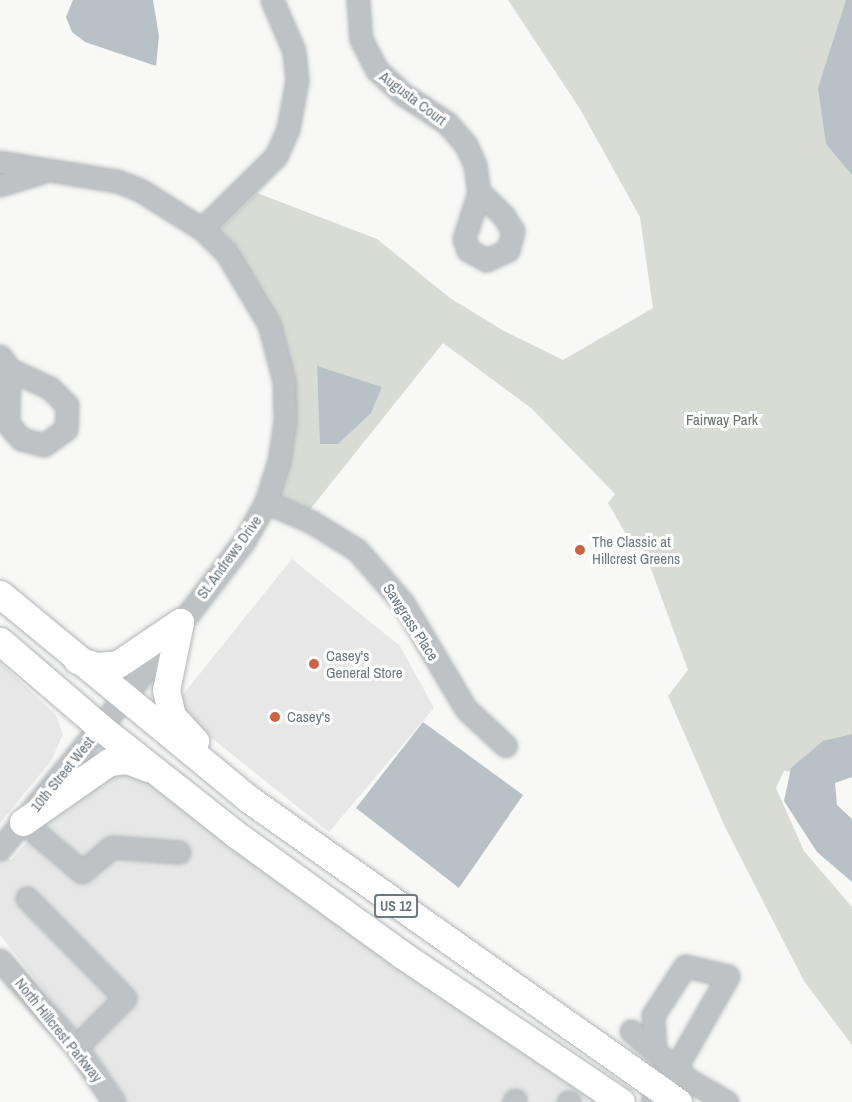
<!DOCTYPE html>
<html>
<head>
<meta charset="utf-8">
<style>
  body { margin:0 }
  #map { position:relative; width:852px; height:1102px; overflow:hidden; background:#f8f8f6; font-family:"Archivo Narrow",sans-serif }
  div>[style] { position:absolute }
  .built>* { inset:0; background:#e6e7e6 }
  .green>* { inset:0; background:#d8dcd5 }
  .water>* { inset:0; background:#b8c2c6 }
  .roads { filter:drop-shadow(0 0 2px #b2b6b9) drop-shadow(0 0 2px #b2b6b9) }
  .minor>* { height:21px; margin:-10.5px; padding:0 10.5px; transform-origin:10.5px; border-radius:10.5px; background:#bec2c5 }
  .major>* { height:27px; margin:-13.5px; padding:0 13.5px; transform-origin:13.5px; border-radius:13.5px; background:#fff }
  .dots>* { width:16px; height:16px; translate:-50% -50%; box-sizing:border-box; border:3px solid #fff; border-radius:50% }
  span { translate:-50% -50%; white-space:nowrap; text-align:center; line-height:1.15; -webkit-text-stroke:6px #fff; paint-order:stroke }
  .shield-label span { padding:2px 4px; background:#fff; border:2px solid; border-radius:4px; -webkit-text-stroke-width:0 }
  .shield-label { font-size:14px; color:#6b7883; font-weight:700 }
  .street-label { font-size:15px; color:#6b7883 }
  .park-label { font-size:15px; color:#677665 }
  .poi-label { font-size:15px; color:#6b7883 }
  .left { translate:0 -50%; text-align:left }
</style>
</head>
<body>
<div id="map">
  <div class="built">
    <div style="clip-path:polygon(292px 559px,400px 646px,434px 708px,329px 832px,173px 707px)"></div>
    <div style="clip-path:polygon(0 662px,56px 715px,63px 734px,51px 761px,0 823px)"></div>
    <div style="clip-path:polygon(129px 773px,140px 775px,607px 1102px,580px 1102px,573px 1098px,569px 1102px,127px 1102px,96px 1056px,0 935px,0 851px,11px 860px,48px 819px,95px 780px)"></div>
  </div>
  <div class="green">
    <div style="clip-path:polygon(508px 0,852px 0,852px 759px,820px 772px,784px 771px,776px 788px,804px 851px,852px 907px,852px 1045px,804px 981px,725px 827px,668px 696px,688px 670px,639px 536px,627px 536px,608px 503px,615px 494px,531px 408px,443px 343px,308px 512px,278px 498px,281px 337px,220px 230px,257px 193px,377px 239px,450px 298px,504px 331px,563px 360px,653px 308px,640px 217px,580px 109px)"></div>
  </div>
  <div class="water">
    <div style="clip-path:polygon(73px 0,153px 0,159px 36px,156px 66px,85px 42px,72px 32px,66px 17px)"></div>
    <div style="clip-path:polygon(846px 0,852px 0,852px 175px,826px 144px,818px 88px)"></div>
    <div style="clip-path:polygon(317px 366px,382px 387px,371px 413px,338px 444px,320px 444px)"></div>
    <div style="clip-path:polygon(423px 722px,523px 795px,459px 888px,356px 808px)"></div>
    <div style="clip-path:polygon(852px 734px,852px 777px,835px 783px,837px 805px,852px 819px,852px 882px,817px 852px,784px 801px,791px 768px,823px 741px)"></div>
  </div>
  <div class="roads">
    <div class="minor">
      <div style="left:358px;top:0;width:39px;rotate:86deg"></div>
      <div style="left:361px;top:39px;width:35px;rotate:63deg"></div>
      <div style="left:377px;top:70px;width:35px;rotate:43deg"></div>
      <div style="left:403px;top:94px;width:53px;rotate:33.4deg"></div>
      <div style="left:447px;top:123px;width:29px;rotate:49deg"></div>
      <div style="left:466px;top:145px;width:22px;rotate:66deg"></div>
      <div style="left:475px;top:165px;width:27px;rotate:82deg"></div>
      <div style="left:479px;top:192px;width:49px;rotate:107.7deg"></div>
      <div style="left:464px;top:239px;width:12px;rotate:70deg"></div>
      <div style="left:468px;top:250px;width:21px;rotate:29deg"></div>
      <div style="left:486px;top:260px;width:24px;rotate:-24deg"></div>
      <div style="left:508px;top:250px;width:20px;rotate:-75deg"></div>
      <div style="left:513px;top:231px;width:19px;rotate:-122deg"></div>
      <div style="left:503px;top:215px;width:33px;rotate:-136deg"></div>
      <div style="left:0;top:162px;width:119px;rotate:9.2deg"></div>
      <div style="left:117px;top:181px;width:25px;rotate:21deg"></div>
      <div style="left:140px;top:190px;width:73px;rotate:32.2deg"></div>
      <div style="left:202px;top:229px;width:33px;rotate:44deg"></div>
      <div style="left:226px;top:252px;width:84px;rotate:59.2deg"></div>
      <div style="left:269px;top:324px;width:59px;rotate:75.3deg"></div>
      <div style="left:284px;top:381px;width:40px;rotate:88.6deg"></div>
      <div style="left:285px;top:421px;width:40px;rotate:98.5deg"></div>
      <div style="left:279px;top:461px;width:43px;rotate:107.6deg"></div>
      <div style="left:266px;top:502px;width:45px;rotate:119.4deg"></div>
      <div style="left:244px;top:541px;width:199px;rotate:127.4deg"></div>
      <div style="left:123px;top:699px;width:194px;rotate:129.4deg"></div>
      <div style="left:0;top:185px;width:44px;rotate:-17.2deg"></div>
      <div style="left:202px;top:229px;width:104px;rotate:-44.6deg"></div>
      <div style="left:276px;top:156px;width:30px;rotate:-66deg"></div>
      <div style="left:288px;top:129px;width:50px;rotate:-79.6deg"></div>
      <div style="left:297px;top:80px;width:29px;rotate:-96deg"></div>
      <div style="left:294px;top:51px;width:56px;rotate:-113.3deg"></div>
      <div style="left:0;top:356px;width:16px;rotate:55deg"></div>
      <div style="left:9px;top:369px;width:45px;rotate:24.9deg"></div>
      <div style="left:50px;top:388px;width:24px;rotate:45deg"></div>
      <div style="left:67px;top:405px;width:24px;rotate:92deg"></div>
      <div style="left:66px;top:429px;width:27px;rotate:144deg"></div>
      <div style="left:44px;top:445px;width:24px;rotate:-165deg"></div>
      <div style="left:21px;top:439px;width:20px;rotate:-131deg"></div>
      <div style="left:8px;top:424px;width:55px;rotate:-89deg"></div>
      <div style="left:266px;top:502px;width:48px;rotate:23.4deg"></div>
      <div style="left:310px;top:521px;width:55px;rotate:31.7deg"></div>
      <div style="left:357px;top:550px;width:70px;rotate:49deg"></div>
      <div style="left:403px;top:603px;width:123px;rotate:59.3deg"></div>
      <div style="left:466px;top:709px;width:54px;rotate:42.8deg"></div>
      <div style="left:23px;top:822px;width:77px;rotate:40.3deg"></div>
      <div style="left:82px;top:872px;width:39px;rotate:-40deg"></div>
      <div style="left:112px;top:847px;width:67px;rotate:4.3deg"></div>
      <div style="left:27px;top:898px;width:140px;rotate:45.6deg"></div>
      <div style="left:125px;top:998px;width:69px;rotate:135deg"></div>
      <div style="left:0;top:960px;width:116px;rotate:48.9deg"></div>
      <div style="left:76px;top:1047px;width:67px;rotate:55.4deg"></div>
      <div style="left:631px;top:1031px;width:76px;rotate:40.2deg"></div>
      <div style="left:689px;top:1080px;width:44px;rotate:30.1deg"></div>
      <div style="left:514px;top:1102px;width:2px;rotate:-63deg"></div>
      <div style="left:568px;top:1102px;width:1px"></div>
      <div style="left:652px;top:1102px;width:40px;rotate:-55.1deg"></div>
      <div style="left:675px;top:1069px;width:107px;rotate:-60.3deg"></div>
      <div style="left:728px;top:976px;width:44px;rotate:-166.9deg"></div>
      <div style="left:685px;top:966px;width:59px;rotate:123.1deg"></div>
      <div style="left:653px;top:1015px;width:36px;rotate:87deg"></div>
    </div>
    <div class="major">
      <div style="left:0;top:594px;width:324px;rotate:39.5deg"></div>
      <div style="left:250px;top:800px;width:524px;rotate:35.21deg"></div>
      <div style="left:180px;top:622px;width:69px;rotate:101.6deg"></div>
      <div style="left:166px;top:690px;width:27px;rotate:77deg"></div>
      <div style="left:172px;top:716px;width:34px;rotate:47deg"></div>
      <div style="left:0;top:641px;width:132px;rotate:40.7deg"></div>
      <div style="left:100px;top:727px;width:171px;rotate:38.3deg"></div>
      <div style="left:234px;top:833px;width:206px;rotate:35.9deg"></div>
      <div style="left:401px;top:954px;width:265px;rotate:33.9deg"></div>
      <div style="left:77px;top:660px;width:21px;rotate:17deg"></div>
      <div style="left:97px;top:666px;width:21px;rotate:-5deg"></div>
      <div style="left:118px;top:664px;width:75px;rotate:-34.1deg"></div>
      <div style="left:23px;top:822px;width:105px;rotate:-34.9deg"></div>
      <div style="left:109px;top:762px;width:18px;rotate:-6deg"></div>
      <div style="left:127px;top:760px;width:22px;rotate:21deg"></div>
    </div>
  </div>
  <div class="dots">
    <div style="left:580px;top:550px;background:#cf633f"></div>
    <div style="left:314px;top:664px;background:#cf633f"></div>
    <div style="left:275px;top:717px;background:#cf633f"></div>
  </div>
  <div class="shield-label">
    <span style="left:396px;top:906px">US 12</span>
  </div>
  <div class="street-label">
    <span style="left:413px;top:98px;rotate:37deg">Augusta Court</span>
    <span style="left:229px;top:557px;rotate:-54deg">St. Andrews Drive</span>
    <span style="left:411px;top:622px;rotate:57deg">Sawgrass Place</span>
    <span style="left:62px;top:774px;rotate:-51deg">10th Street West</span>
    <span style="left:59px;top:1030px;rotate:51deg">North Hillcrest Parkway</span>
  </div>
  <div class="park-label">
    <span style="left:722px;top:420px">Fairway Park</span>
  </div>
  <div class="poi-label">
    <span class="left" style="left:592px;top:550px">The Classic at<br>Hillcrest Greens</span>
    <span class="left" style="left:326px;top:664px">Casey's<br>General Store</span>
    <span class="left" style="left:287px;top:717px">Casey's</span>
  </div>
</div>
</body>
</html>
